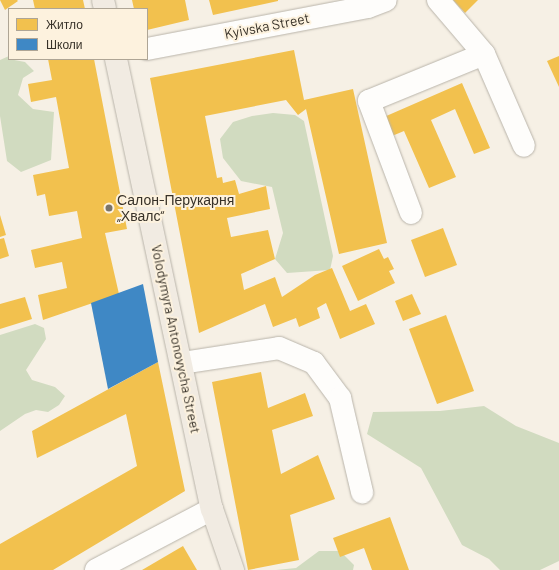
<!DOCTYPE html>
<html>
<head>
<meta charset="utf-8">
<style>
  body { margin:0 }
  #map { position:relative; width:559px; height:570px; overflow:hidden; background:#f6f0e5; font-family:Barlow,sans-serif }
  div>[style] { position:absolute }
  .green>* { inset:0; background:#d1dbc0 }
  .homes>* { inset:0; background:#f2c14e }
  .schools>* { inset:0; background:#3f88c5 }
  .roads { filter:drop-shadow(0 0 1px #b9b4aa) drop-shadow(0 0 1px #b9b4aa) }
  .minor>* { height:22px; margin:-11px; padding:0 11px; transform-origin:11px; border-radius:11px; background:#fefdfb }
  .major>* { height:22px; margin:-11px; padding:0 11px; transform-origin:11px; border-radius:11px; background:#f1ebe2 }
  .dots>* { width:11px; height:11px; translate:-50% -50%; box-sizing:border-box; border:2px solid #fdf2de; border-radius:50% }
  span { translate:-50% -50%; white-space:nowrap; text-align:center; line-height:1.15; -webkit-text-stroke:4px #fdf2de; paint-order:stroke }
  .street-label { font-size:14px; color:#373128 }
  .poi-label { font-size:14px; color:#373128 }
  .left { translate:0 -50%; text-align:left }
  .legend { position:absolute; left:8px; top:8px; width:140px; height:52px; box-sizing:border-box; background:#fdf2de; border:1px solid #aea595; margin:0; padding:5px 7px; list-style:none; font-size:12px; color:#373128 }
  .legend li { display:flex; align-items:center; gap:8px; height:20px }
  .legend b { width:20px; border:1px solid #aea595 }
</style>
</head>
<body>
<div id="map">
  <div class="green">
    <div style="clip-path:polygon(9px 56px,9px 59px,25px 62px,34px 71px,23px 78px,18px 95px,33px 109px,54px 112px,51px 160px,21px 172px,7px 161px,0 116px,0 60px)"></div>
    <div style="clip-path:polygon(273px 113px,295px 115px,304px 121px,333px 256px,330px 270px,287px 273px,275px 259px,283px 233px,272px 187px,241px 181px,223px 158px,220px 139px,233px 122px,252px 116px)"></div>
    <div style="clip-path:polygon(35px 324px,44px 328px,46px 339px,26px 370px,32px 380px,55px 387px,65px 396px,59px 405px,48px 412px,36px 410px,25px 414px,0 431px,0 335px)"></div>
    <div style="clip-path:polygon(484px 406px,516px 426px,559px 443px,559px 561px,540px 570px,500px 570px,489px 559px,462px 545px,421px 468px,367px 434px,373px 412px,440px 411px)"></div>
    <div style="clip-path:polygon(319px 551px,340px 551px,354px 565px,353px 570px,276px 570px,296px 568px)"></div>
  </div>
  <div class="homes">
    <div style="clip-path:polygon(0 0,17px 0,18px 1px,5px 10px)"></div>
    <div style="clip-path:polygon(33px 0,83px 0,85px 9px,35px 9px)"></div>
    <div style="clip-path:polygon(132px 0,185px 0,189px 20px,147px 30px,147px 9px,134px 9px)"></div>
    <div style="clip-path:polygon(209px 0,278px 0,278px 1px,213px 15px)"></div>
    <div style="clip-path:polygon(453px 0,478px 0,465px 13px)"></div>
    <div style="clip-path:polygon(294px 50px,304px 100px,353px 89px,387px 243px,339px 254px,306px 109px,298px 115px,286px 100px,205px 116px,217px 178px,222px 177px,223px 183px,235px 180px,239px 194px,266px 186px,270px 209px,227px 218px,231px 237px,268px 230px,275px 259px,241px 274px,244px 290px,275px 277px,282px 297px,315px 275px,332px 268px,350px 311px,366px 304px,375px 324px,340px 339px,326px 303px,317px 308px,320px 318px,299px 327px,296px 318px,273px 327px,265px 304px,199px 333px,150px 78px)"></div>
    <div style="clip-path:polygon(559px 56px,559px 87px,547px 61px)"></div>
    <div style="clip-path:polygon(48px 59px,94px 59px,127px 229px,105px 233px,119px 294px,43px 320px,38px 295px,67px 288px,62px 262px,35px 268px,31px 250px,82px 238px,77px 211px,49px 216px,45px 194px,37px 196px,33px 175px,69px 168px,56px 97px,31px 102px,28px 84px,52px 80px)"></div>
    <div style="clip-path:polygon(462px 83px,490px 148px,474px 154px,455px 109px,431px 120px,456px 177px,429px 188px,404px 131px,392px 136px,384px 117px)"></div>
    <div style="clip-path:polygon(0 215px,6px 235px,0 237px)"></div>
    <div style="clip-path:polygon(443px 228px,457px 265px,425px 277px,411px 240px)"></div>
    <div style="clip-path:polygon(4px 238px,9px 256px,0 259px,0 239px)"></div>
    <div style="clip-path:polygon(379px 249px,384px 259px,388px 257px,394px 269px,389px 271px,395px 283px,358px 301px,342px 266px)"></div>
    <div style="clip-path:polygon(412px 294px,421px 314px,403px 321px,395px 301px)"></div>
    <div style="clip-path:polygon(25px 297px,32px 319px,0 329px,0 304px)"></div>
    <div style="clip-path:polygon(446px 315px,474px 391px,437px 404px,409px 329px)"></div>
    <div style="clip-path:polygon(158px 362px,185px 491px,53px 570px,0 570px,0 544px,137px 466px,126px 414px,37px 458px,32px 431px)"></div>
    <div style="clip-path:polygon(261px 372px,268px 408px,305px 393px,313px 416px,272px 430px,281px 474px,318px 455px,335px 499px,290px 515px,299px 560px,248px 570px,212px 382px)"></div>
    <div style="clip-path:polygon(390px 517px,409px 570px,372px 570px,364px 548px,340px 557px,333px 538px)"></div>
    <div style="clip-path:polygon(183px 546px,197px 570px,142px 570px)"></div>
  </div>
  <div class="schools">
    <div style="clip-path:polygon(143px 284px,158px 362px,108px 389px,91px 303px)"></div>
  </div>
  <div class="roads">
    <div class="minor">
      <div style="left:438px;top:0;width:71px;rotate:49.6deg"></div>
      <div style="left:484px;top:54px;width:100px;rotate:66.5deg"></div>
      <div style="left:147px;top:49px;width:225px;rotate:-10.8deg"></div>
      <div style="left:368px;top:7px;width:19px;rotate:-21deg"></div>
      <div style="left:411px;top:213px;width:120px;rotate:-110.6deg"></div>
      <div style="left:369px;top:101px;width:124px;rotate:-22.2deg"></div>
      <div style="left:182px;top:363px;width:98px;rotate:-8.8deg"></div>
      <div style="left:279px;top:348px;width:38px;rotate:23deg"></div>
      <div style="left:314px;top:363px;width:44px;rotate:53.4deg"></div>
      <div style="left:340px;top:398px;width:97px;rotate:76.8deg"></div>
      <div style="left:96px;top:570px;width:131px;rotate:-27.7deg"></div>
    </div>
    <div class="major">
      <div style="left:103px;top:0;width:9px;rotate:77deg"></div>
      <div style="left:116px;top:59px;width:460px;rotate:78deg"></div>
      <div style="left:212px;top:509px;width:65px;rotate:71deg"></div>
    </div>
  </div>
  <div class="dots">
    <div style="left:109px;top:208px;background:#7a746a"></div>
  </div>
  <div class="street-label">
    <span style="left:267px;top:26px;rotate:-11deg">Kyivska Street</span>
    <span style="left:176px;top:339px;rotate:78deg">Volodymyra Antonovycha Street</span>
  </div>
  <div class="poi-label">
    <span class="left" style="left:117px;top:208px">Салон-Перукарня<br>„Хвалс“</span>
  </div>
  <ul class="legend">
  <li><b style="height:11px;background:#f2c14e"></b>Житло</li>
  <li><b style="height:11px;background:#3f88c5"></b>Школи</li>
  </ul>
</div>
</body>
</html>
